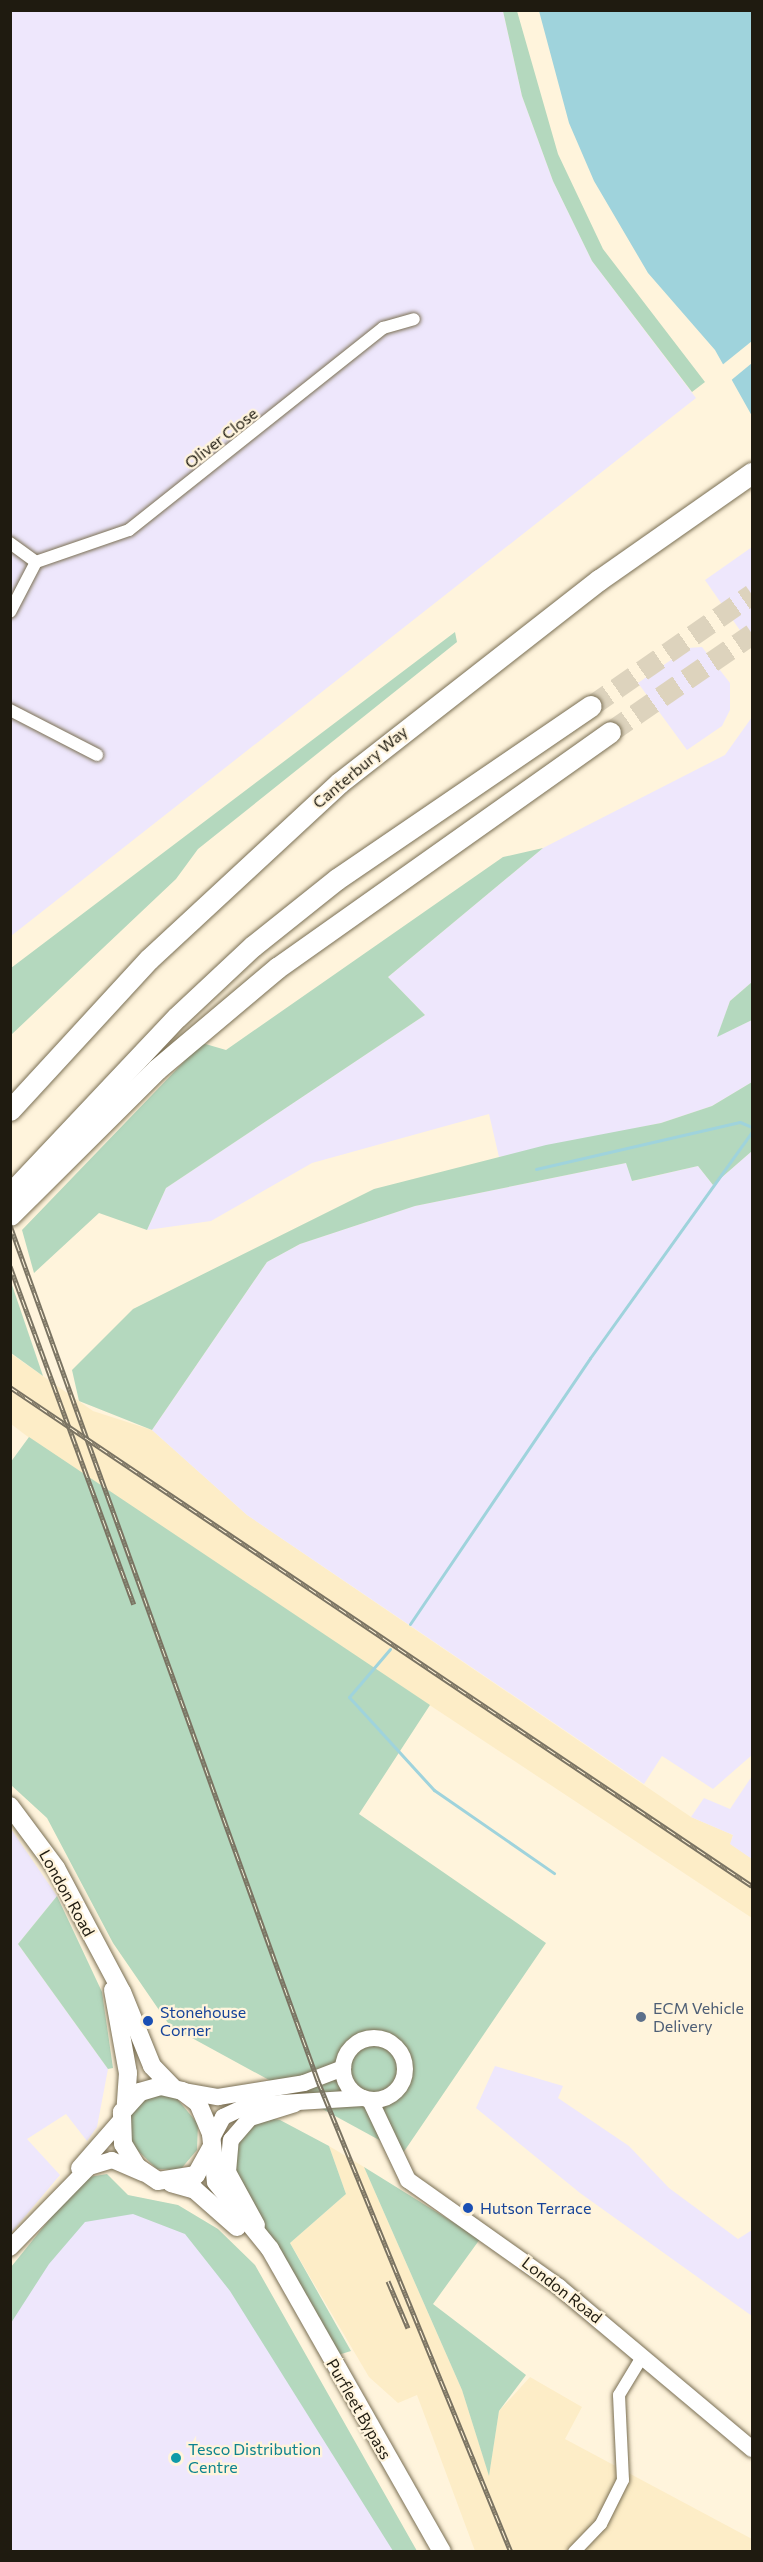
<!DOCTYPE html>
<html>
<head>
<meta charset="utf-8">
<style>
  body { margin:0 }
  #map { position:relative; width:763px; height:2562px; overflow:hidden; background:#fff4dc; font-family:Commissioner,sans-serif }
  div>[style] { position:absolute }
  .built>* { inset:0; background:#fdedc7 }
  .industrial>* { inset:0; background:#eee7fc }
  .green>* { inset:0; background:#b4d8be }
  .water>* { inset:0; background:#9fd3dc }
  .pier>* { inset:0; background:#fff4dc }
  .stream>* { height:3px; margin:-1.5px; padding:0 1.5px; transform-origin:1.5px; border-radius:1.5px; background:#9fd3dc }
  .highway-tunnel>* { height:21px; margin-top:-10.5px; transform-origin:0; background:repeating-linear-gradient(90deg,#ddd3bd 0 21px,transparent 0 31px) }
  .roads { filter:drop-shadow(0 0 2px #7a6f54) drop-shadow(0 0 2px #7a6f54) }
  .street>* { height:12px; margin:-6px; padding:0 6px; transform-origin:6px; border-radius:6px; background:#fff }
  .secondary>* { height:16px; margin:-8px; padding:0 8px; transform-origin:8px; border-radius:8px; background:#fff }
  .secondary>.ring { margin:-8px; padding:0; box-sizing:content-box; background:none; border:16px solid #fff; border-radius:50% }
  .primary>* { height:18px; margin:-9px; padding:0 9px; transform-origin:9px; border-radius:9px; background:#fff }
  .highway>* { height:21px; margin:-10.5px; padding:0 10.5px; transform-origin:10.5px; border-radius:10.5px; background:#fff }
  .rail>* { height:5px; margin-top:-2.5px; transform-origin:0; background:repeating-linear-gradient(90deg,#fff4dc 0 9px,#7a7362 0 18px); box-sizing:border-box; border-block:2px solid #7a7362 }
  .dots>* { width:16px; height:16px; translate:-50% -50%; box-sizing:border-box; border:3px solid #fff4dc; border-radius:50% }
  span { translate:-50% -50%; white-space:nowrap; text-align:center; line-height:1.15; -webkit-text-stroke:4.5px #fff4dc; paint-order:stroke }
  .street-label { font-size:16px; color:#1f1b10 }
  .service-label { font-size:16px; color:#4e5e75 }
  .left { translate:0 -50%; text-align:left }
  .transit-label { font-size:16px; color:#164399 }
  .culture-label { font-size:16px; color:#0d838f }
  .frame { position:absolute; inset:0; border:12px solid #1f1b10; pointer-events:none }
</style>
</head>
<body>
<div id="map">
  <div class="built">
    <div style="clip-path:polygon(10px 1353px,93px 1411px,152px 1430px,247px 1515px,691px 1817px,733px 1835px,731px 1844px,752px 1859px,752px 1918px,60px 1461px,11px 1424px)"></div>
    <div style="clip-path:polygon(329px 2146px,364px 2167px,462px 2390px,489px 2475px,499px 2411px,530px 2377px,582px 2407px,565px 2439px,752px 2539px,752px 2551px,475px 2551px,417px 2395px,398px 2403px,369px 2377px,290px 2243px,346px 2194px)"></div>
  </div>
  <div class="industrial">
    <div style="clip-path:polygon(11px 11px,503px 11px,522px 96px,553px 181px,592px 261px,696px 398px,11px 936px)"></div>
    <div style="clip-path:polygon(752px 547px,752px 634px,746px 639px,705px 580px)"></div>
    <div style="clip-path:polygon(702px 647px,730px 683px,730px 710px,722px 726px,687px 750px,638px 683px,688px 648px)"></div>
    <div style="clip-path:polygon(752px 717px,752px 982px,730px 1001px,718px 1036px,752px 1020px,752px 1082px,712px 1106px,661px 1123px,499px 1157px,489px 1114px,312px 1163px,211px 1221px,147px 1230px,166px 1188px,425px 1015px,388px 977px,543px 848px,725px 755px)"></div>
    <div style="clip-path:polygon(752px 1151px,752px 1755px,713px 1789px,662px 1756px,644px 1784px,247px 1515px,152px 1430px,267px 1262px,300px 1244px,415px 1206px,626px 1163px,633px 1181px,698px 1166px,713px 1185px)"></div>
    <div style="clip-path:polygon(752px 1776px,752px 1859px,730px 1844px,733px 1835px,691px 1817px,704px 1798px,730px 1809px)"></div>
    <div style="clip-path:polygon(11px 1829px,57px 1896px,18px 1944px,108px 2069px,97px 2127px,87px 2141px,66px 2114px,27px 2139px,60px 2175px,11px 2233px)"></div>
    <div style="clip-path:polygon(495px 2066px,563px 2086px,558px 2098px,629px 2146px,669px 2188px,738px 2239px,752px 2230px,752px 2316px,580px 2193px,476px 2108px)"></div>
    <div style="clip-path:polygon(101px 2199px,215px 2241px,404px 2551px,11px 2551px,10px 2313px,21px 2291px)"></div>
  </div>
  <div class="green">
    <div style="clip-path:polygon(503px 11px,517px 11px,558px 154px,603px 249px,705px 382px,692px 392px,592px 261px,553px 181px,522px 96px)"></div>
    <div style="clip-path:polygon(455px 632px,457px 642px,198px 849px,176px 879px,11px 1035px,11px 968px)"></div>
    <div style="clip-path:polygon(543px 848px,388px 977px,425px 1015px,166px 1188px,147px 1230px,99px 1213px,34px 1273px,22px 1230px,202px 1043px,226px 1050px,503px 857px)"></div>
    <div style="clip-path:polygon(752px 982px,752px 1020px,717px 1037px,730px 1001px)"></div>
    <div style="clip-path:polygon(752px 1082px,752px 1151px,713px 1185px,698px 1166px,632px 1181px,626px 1163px,415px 1206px,300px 1244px,267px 1262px,152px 1430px,79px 1401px,72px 1370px,133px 1309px,374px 1189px,546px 1145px,661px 1123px,712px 1106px)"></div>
    <div style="clip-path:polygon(11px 1282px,43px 1376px,11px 1353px)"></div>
    <div style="clip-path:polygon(29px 1437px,430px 1705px,359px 1814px,546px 1943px,403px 2153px,170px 2026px,113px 1943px,47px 1818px,11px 1785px,10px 1463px)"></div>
    <div style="clip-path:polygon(57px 1896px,102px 1992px,113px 2068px,108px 2069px,18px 1944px)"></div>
    <div style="clip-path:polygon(144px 2095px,174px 2095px,198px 2124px,197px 2150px,180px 2170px,157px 2169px,131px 2144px,126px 2118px)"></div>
    <div style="clip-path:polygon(261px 2117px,280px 2120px,329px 2146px,346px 2194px,290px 2243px,351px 2351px,338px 2355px,233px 2177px,230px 2149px)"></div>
    <div style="clip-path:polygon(364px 2167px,480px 2239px,433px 2304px,526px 2375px,499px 2411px,489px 2476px,462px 2390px)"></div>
    <div style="clip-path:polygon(107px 2174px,128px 2195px,178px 2205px,218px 2229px,255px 2265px,417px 2551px,393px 2551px,230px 2291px,185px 2234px,133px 2214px,85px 2222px,49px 2264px,11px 2323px,11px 2267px,83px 2178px)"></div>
  </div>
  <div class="water">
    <div style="clip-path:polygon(539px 11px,752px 11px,752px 416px,715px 350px,648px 273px,594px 181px,569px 123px)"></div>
  </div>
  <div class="pier">
    <div style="clip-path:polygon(752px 341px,752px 363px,729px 382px,721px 366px)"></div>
  </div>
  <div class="stream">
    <div style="left:536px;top:1169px;width:209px;rotate:-13deg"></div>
    <div style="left:740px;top:1122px;width:13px;rotate:23deg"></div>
    <div style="left:410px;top:1624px;width:321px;rotate:-55.9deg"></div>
    <div style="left:590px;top:1358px;width:278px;rotate:-54.4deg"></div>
    <div style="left:390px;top:1649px;width:63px;rotate:130.5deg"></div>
    <div style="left:349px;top:1697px;width:126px;rotate:47.6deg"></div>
    <div style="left:434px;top:1790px;width:146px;rotate:34.7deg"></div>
  </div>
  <div class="highway-tunnel">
    <div style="left:591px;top:706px;width:196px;rotate:-34.8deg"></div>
    <div style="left:610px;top:732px;width:173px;rotate:-34.6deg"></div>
  </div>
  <div class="roads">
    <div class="street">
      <div style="left:10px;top:543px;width:32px;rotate:36deg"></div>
      <div style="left:36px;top:562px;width:56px;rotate:117.5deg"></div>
      <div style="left:36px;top:562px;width:98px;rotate:-19deg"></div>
      <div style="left:129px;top:530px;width:325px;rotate:-38.5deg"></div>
      <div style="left:383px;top:328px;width:32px;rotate:-16deg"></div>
      <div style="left:10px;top:710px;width:98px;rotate:27.3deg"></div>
      <div style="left:574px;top:2552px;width:39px;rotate:-46deg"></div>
      <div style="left:601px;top:2524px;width:49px;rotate:-63.4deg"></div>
      <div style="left:623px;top:2480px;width:85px;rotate:-92.7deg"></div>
      <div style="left:619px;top:2395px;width:44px;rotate:-58.8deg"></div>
    </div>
    <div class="secondary">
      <div class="ring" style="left:343px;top:2038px;width:46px;height:46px"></div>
      <div style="left:183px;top:2091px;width:36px;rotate:10deg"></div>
      <div style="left:218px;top:2097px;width:87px;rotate:-9.2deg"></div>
      <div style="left:304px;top:2083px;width:42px;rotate:-21deg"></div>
      <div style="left:370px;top:2100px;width:89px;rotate:64.6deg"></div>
      <div style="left:408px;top:2180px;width:185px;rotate:35.3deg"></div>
      <div style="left:559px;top:2287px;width:252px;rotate:40deg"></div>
      <div style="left:212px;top:2138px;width:24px;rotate:-62deg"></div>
      <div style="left:223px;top:2117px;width:29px;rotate:-25deg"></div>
      <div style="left:249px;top:2105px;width:114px;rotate:-3.5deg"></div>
      <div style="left:79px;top:2168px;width:64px;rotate:-48.8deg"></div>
      <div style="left:257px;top:2225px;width:60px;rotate:-118.7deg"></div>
      <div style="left:228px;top:2172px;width:32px;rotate:-85deg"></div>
      <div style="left:231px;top:2140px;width:29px;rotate:-49deg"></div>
      <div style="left:250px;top:2118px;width:47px;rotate:-17.3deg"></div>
      <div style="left:10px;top:2248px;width:113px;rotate:-45.7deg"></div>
      <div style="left:89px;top:2167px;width:24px;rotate:-17deg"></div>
      <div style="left:112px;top:2160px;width:34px;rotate:23deg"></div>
    </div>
    <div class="primary">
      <div style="left:10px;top:1806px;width:77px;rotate:53.4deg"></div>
      <div style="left:56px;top:1868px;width:140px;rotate:62deg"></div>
      <div style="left:122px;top:1992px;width:80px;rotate:67.9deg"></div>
      <div style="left:152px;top:2066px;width:29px;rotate:46deg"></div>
      <div style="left:113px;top:1990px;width:84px;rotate:79.8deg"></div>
      <div style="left:128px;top:2073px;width:31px;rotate:94deg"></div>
      <div style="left:212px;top:2146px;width:33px;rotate:119deg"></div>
      <div style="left:196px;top:2175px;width:38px;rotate:171deg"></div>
      <div style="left:158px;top:2181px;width:25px;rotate:-146deg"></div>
      <div style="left:137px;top:2167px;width:27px;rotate:-121deg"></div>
      <div style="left:123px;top:2144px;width:32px;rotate:-92deg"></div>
      <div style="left:122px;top:2112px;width:27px;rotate:-48deg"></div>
      <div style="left:140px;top:2092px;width:22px;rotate:-16deg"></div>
      <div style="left:161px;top:2086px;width:22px;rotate:13deg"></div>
      <div style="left:182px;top:2091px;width:20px;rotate:37deg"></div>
      <div style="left:198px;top:2103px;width:34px;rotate:67deg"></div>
      <div style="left:211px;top:2134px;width:48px;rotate:84.1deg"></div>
      <div style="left:216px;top:2182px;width:86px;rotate:51.1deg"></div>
      <div style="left:270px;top:2249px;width:348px;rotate:60.4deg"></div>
      <div style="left:171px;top:2183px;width:25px;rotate:16deg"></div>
      <div style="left:195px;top:2190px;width:56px;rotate:41.4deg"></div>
    </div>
    <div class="highway">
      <div style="left:10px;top:1110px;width:205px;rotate:-47.4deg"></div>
      <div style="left:149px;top:959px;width:259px;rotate:-42.8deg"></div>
      <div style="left:339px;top:783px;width:330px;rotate:-38deg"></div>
      <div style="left:599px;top:580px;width:187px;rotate:-35deg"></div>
      <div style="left:10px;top:1194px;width:243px;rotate:-46.7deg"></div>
      <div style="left:177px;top:1017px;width:104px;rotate:-43.1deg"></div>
      <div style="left:253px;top:946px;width:107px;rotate:-38.6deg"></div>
      <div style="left:337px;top:879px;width:307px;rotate:-34.3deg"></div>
      <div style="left:10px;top:1215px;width:207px;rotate:-44.8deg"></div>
      <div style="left:157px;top:1069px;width:157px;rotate:-40.1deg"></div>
      <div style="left:277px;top:968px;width:408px;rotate:-35.3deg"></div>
    </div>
  </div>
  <div class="rail">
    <div style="left:10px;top:1225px;width:910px;rotate:70.21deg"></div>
    <div style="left:318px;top:2081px;width:509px;rotate:67.72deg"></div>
    <div style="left:10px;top:1266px;width:360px;rotate:69.9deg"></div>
    <div style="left:10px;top:1387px;width:894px;rotate:33.92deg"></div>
    <div style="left:388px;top:2281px;width:51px;rotate:66.9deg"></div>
  </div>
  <div class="dots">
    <div style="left:641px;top:2017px;background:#5c6f8a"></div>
    <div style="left:148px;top:2021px;background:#1a4fb4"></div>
    <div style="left:468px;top:2208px;background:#1a4fb4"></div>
    <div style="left:176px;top:2458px;background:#0f9aa8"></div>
  </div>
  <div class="street-label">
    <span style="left:221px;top:438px;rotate:-38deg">Oliver Close</span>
    <span style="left:360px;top:767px;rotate:-40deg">Canterbury Way</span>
    <span style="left:67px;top:1893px;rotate:61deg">London Road</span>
    <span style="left:562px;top:2290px;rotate:38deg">London Road</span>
    <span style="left:359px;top:2409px;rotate:60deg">Purfleet Bypass</span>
  </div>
  <div class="service-label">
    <span class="left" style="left:653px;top:2017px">ECM Vehicle<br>Delivery</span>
  </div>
  <div class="transit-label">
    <span class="left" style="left:160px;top:2021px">Stonehouse<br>Corner</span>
    <span class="left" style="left:480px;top:2208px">Hutson Terrace</span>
  </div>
  <div class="culture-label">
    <span class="left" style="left:188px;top:2458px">Tesco Distribution<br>Centre</span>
  </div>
  <div class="frame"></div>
</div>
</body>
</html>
